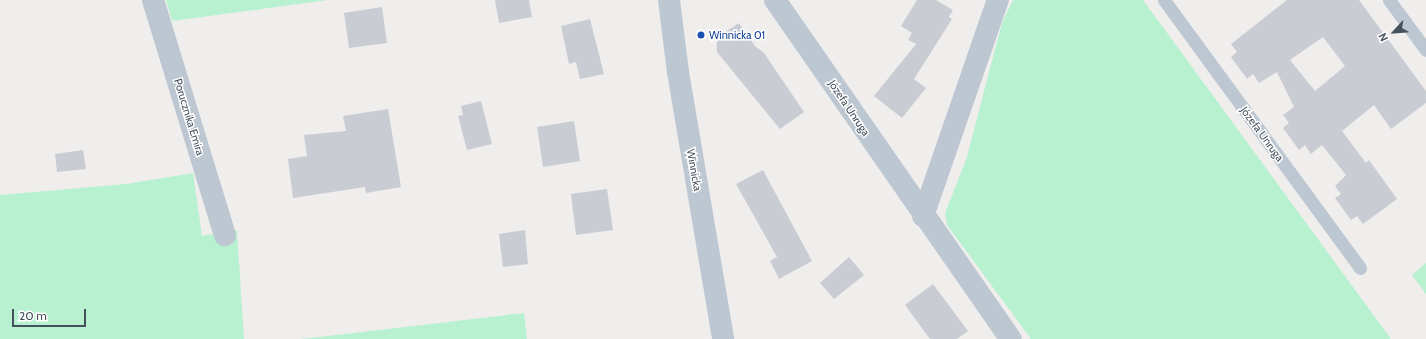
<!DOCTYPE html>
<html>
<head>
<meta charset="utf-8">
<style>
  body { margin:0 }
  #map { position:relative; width:1426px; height:339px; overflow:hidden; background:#f0eded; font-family:Cabin,sans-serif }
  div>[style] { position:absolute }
  .green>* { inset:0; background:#b8f1d0 }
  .building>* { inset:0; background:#c9ccd3 }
  .service>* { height:13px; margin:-6.5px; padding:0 6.5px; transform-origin:6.5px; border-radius:6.5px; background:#bdc7d1 }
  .minor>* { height:22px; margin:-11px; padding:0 11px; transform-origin:11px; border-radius:11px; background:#bdc7d1 }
  .tertiary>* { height:22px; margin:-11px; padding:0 11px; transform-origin:11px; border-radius:11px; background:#bdc7d1 }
  .dots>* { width:11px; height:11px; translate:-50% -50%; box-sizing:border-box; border:2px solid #fff; border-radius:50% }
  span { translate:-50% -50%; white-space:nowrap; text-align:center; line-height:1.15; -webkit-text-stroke:3px #fff; paint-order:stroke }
  .transit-label { font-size:11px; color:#164399 }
  .left { translate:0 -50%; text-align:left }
  .street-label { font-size:11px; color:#44505c }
  .north { position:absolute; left:1374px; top:12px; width:40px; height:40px; -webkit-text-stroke:3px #fff; paint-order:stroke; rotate:244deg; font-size:11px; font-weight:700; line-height:16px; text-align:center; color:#44505c }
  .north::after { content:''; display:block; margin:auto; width:14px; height:18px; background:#44505c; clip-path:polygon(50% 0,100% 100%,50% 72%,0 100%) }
  .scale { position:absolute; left:12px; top:309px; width:74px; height:18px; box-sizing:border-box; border:2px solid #44505c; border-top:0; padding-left:5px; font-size:12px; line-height:14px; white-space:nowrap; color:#44505c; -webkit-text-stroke:3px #fff; paint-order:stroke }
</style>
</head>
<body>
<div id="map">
  <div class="green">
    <div style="clip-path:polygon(166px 0,328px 0,172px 21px)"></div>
    <div style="clip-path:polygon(1013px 0,1143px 0,1391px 339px,1031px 339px,947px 225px,945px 213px,966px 160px,1002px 23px)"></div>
    <div style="clip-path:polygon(193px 173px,202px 236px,237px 230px,244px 339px,0 339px,0 195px,126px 184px)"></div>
    <div style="clip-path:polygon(1426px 263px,1426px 294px,1412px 275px)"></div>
    <div style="clip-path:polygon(524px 313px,527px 339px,301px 339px,336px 335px)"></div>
  </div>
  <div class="building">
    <div style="clip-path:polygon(495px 0,529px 0,532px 17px,499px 23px)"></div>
    <div style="clip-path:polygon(917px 0,936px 0,953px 10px,949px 17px,952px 19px,914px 79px,926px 88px,902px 118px,874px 96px,916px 44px,908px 40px,912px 33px,901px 26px)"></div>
    <div style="clip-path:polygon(evenodd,1287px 0,1359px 0,1426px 91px,1426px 103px,1391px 129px,1374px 105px,1342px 131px,1366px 163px,1369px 160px,1397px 199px,1363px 224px,1357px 216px,1351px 220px,1335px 198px,1341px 194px,1335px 186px,1346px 175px,1322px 145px,1311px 154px,1305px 145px,1299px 150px,1283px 128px,1289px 123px,1283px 115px,1294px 107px,1277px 72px,1259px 83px,1253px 74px,1247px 79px,1231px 57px,1237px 52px,1231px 44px,1287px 0,1323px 37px,1345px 66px,1315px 91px,1290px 60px,1323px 37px)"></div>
    <div style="clip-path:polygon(382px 7px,387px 43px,349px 48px,344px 13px)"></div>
    <div style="clip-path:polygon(590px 19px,604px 74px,580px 79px,576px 62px,569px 64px,561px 26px)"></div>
    <div style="clip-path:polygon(739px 23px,755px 46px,764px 53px,804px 112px,780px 129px,717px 52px,716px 38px)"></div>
    <div style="clip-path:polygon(481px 101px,492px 144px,467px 150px,458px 116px,463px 115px,461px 106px)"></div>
    <div style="clip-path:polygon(388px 109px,401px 187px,366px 193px,365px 187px,293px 198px,288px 159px,307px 156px,304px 135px,346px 131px,343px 116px)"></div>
    <div style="clip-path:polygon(574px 121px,580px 161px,543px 167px,537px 127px)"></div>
    <div style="clip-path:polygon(83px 150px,86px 169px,57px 172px,55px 154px)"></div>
    <div style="clip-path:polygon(763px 170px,812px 261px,779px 279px,770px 261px,777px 257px,736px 184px)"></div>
    <div style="clip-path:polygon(607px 189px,613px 230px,576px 235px,571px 194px)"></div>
    <div style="clip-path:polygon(525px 230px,528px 264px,503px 267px,499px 234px)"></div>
    <div style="clip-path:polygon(849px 257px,864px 275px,834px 299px,820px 283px)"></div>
    <div style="clip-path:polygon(933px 284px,968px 331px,957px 339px,930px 339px,905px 305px)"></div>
  </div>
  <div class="service">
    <div style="left:1164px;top:0;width:332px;rotate:53.8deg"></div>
    <div style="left:1389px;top:0;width:62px;rotate:53.5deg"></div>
  </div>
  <div class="minor">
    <div style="left:153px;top:0;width:246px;rotate:73deg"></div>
    <div style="left:775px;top:0;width:413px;rotate:55.2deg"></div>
    <div style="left:923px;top:216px;width:229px;rotate:-70.9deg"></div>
  </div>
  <div class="tertiary">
    <div style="left:669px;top:0;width:73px;rotate:82.9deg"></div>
    <div style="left:678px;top:72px;width:271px;rotate:80.4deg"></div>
  </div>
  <div class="dots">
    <div style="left:701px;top:35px;background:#1a4fb4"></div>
  </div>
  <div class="transit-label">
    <span class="left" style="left:709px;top:35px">Winnicka 01</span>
  </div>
  <div class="street-label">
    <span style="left:849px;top:108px;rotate:56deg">Józefa Unruga</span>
    <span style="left:189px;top:117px;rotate:73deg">Porucznika Emira</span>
    <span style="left:1262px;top:134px;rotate:54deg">Józefa Unruga</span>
    <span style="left:694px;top:170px;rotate:80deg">Winnicka</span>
  </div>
  <div class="north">N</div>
  <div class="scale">20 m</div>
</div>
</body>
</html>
